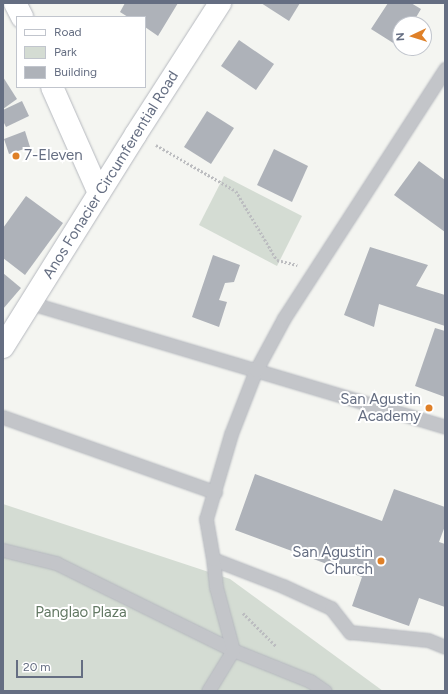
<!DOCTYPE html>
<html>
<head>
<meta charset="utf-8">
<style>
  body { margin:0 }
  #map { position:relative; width:448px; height:694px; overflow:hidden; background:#f4f5f1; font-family:Figtree,sans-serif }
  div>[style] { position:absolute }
  .green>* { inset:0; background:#d4dcd3 }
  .building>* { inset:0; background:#aeb2b9 }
  .path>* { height:2.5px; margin-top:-1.25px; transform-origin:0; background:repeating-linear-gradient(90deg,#bcbdc0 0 2px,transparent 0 4px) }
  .roads { filter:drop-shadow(0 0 1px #b5b8be) drop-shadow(0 0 1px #b5b8be) }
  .lane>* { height:13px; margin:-6.5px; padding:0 6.5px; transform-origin:6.5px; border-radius:6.5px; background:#c3c5c9 }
  .secondary>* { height:22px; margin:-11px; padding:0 11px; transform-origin:11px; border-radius:11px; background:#fff }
  .primary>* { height:22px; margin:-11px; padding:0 11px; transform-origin:11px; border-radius:11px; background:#fff }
  .dots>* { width:11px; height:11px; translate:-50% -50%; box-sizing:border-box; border:2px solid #fff; border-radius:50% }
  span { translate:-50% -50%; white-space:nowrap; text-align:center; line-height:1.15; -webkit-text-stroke:4px #fff; paint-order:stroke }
  .poi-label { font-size:15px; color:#656e82 }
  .left { translate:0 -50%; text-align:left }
  .right { translate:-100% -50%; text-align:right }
  .street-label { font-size:15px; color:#656e82 }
  .park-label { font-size:15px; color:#637964 }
  .frame { position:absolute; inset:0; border:4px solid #656e82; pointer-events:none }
  .legend { position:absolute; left:16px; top:16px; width:130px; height:72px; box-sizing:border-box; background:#fff; border:1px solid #c1c5cd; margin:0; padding:5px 7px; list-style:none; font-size:12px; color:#656e82 }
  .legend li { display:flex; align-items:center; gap:8px; height:20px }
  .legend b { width:20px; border:1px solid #c1c5cd }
  .north { position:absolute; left:392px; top:16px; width:40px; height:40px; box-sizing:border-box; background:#fff; border:1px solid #c1c5cd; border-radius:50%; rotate:266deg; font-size:11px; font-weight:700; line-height:16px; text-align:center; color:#656e82 }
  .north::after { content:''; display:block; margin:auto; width:14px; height:18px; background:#df8028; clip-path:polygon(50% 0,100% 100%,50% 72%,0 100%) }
  .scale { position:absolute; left:16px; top:660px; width:67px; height:18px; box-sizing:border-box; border:2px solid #656e82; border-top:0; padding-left:5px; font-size:12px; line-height:14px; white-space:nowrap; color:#656e82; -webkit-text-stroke:3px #fff; paint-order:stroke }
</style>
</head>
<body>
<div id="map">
  <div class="green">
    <div style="clip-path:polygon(224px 176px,302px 216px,277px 266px,199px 225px)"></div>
    <div style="clip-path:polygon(3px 504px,230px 579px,383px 691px,3px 691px)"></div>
  </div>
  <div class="building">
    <div style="clip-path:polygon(125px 3px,178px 3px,158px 36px,145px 27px,145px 17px,128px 17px,120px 12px)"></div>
    <div style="clip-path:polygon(261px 3px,300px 3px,289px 21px)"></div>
    <div style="clip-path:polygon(388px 3px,411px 3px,421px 9px,412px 24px,400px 24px,400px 42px,398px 46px,371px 29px)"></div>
    <div style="clip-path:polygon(239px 40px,274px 64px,256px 90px,221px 66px)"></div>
    <div style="clip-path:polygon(3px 77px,17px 99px,3px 109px)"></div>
    <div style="clip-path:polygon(22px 101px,29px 116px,6px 127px,3px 121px,3px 110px)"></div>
    <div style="clip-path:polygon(207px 111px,234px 128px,211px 164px,184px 147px)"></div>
    <div style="clip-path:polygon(25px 131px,30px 147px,9px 154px,4px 139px)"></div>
    <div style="clip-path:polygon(274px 149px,308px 166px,292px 202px,257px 185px)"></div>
    <div style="clip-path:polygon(419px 161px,445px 180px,445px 232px,394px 195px)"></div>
    <div style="clip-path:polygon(26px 196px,63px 223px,25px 275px,3px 258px,3px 228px)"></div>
    <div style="clip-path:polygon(370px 247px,428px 265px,416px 286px,445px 295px,445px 326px,379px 304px,374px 327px,344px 315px)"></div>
    <div style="clip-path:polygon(213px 255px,240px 265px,234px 282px,225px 283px,219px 300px,227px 302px,219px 327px,192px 317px)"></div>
    <div style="clip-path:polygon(3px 273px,21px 288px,3px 309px)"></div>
    <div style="clip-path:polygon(435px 328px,445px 331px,445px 397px,415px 386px)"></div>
    <div style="clip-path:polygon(255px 474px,382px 521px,394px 489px,445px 507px,445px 526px,439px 542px,445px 544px,445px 607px,419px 598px,409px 626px,352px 606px,362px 577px,235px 530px)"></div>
  </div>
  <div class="path">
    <div style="left:156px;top:145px;width:92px;rotate:29.9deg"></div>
    <div style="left:236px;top:191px;width:80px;rotate:59.3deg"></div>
    <div style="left:277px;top:260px;width:21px;rotate:14deg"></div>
    <div style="left:243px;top:613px;width:47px;rotate:45deg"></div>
  </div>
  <div class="roads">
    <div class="lane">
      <div style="left:30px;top:303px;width:433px;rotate:16.6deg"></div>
      <div style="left:3px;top:417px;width:225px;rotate:19.5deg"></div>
      <div style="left:3px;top:550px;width:55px;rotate:13.8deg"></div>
      <div style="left:56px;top:563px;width:197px;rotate:26.2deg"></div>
      <div style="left:233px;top:650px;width:83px;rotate:21.9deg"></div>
      <div style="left:310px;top:681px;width:18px;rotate:34deg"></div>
      <div style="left:213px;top:559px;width:75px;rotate:21.1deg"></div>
      <div style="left:283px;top:586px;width:53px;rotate:24.6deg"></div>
      <div style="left:331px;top:608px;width:31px;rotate:52deg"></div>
      <div style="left:350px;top:632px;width:78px;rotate:5.9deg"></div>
      <div style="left:428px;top:640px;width:18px;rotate:22deg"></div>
      <div style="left:208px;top:691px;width:48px;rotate:-58.6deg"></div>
      <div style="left:233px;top:650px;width:65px;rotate:-105.1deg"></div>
      <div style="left:216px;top:587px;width:28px;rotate:-96deg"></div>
      <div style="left:213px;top:559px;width:41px;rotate:-99.9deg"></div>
      <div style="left:206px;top:519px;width:89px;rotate:-73.6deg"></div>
      <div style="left:231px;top:434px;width:69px;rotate:-68.7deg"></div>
      <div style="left:256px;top:370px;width:59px;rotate:-61.7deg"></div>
      <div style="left:284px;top:318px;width:297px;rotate:-57.1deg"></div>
    </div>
    <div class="secondary">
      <div style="left:3px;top:347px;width:251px;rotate:-58deg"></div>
      <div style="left:136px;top:134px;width:156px;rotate:-57.3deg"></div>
    </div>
    <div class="primary">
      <div style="left:15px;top:3px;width:16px;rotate:63deg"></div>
      <div style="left:52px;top:87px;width:116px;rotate:66.1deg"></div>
    </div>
  </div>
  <div class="dots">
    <div style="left:16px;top:156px;background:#df8028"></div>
    <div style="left:429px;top:408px;background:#df8028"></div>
    <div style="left:381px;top:561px;background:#df8028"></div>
  </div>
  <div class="poi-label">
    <span class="left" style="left:24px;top:156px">7-Eleven</span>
    <span class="right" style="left:421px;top:408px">San Agustin<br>Academy</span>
    <span class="right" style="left:373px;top:561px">San Agustin<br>Church</span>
  </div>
  <div class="street-label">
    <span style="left:111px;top:175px;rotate:-58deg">Anos Fonacier Circumferential Road</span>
  </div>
  <div class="park-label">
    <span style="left:81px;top:613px">Panglao Plaza</span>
  </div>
  <div class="frame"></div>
  <ul class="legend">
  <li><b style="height:5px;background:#fff"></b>Road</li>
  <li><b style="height:11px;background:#d4dcd3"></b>Park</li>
  <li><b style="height:11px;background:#aeb2b9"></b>Building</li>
  </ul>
  <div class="north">N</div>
  <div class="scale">20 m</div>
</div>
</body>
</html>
